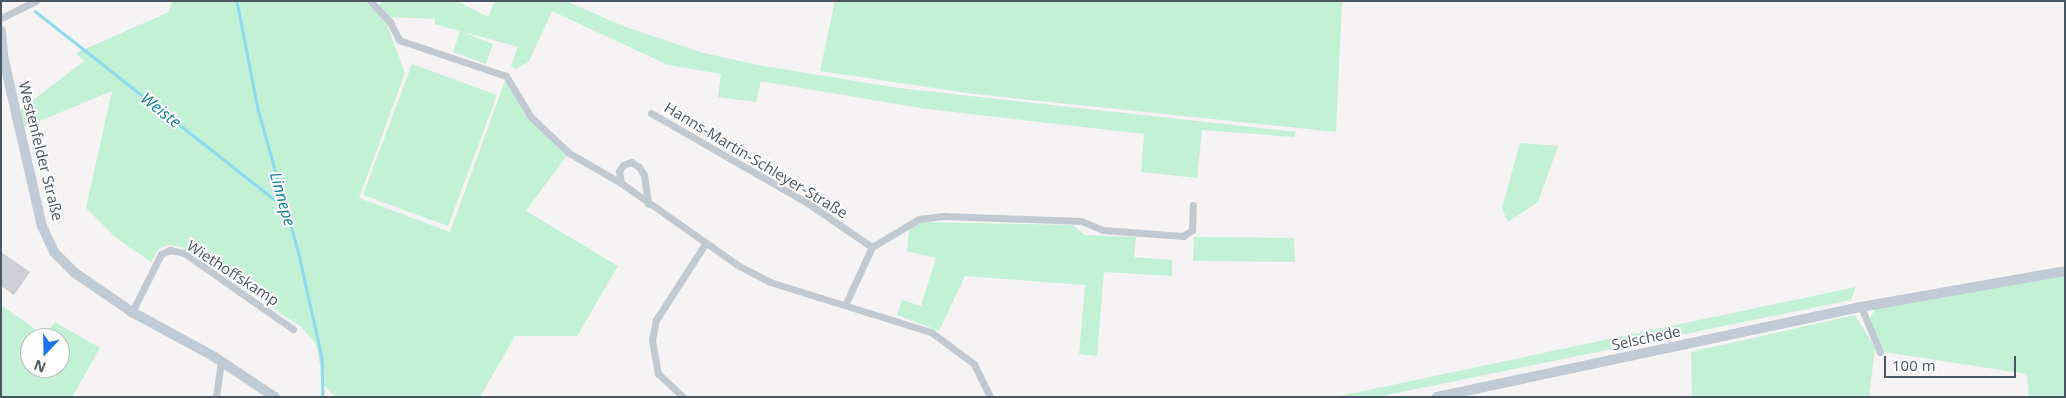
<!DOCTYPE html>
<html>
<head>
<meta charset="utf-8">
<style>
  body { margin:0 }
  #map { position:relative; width:2066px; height:398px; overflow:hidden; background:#f5f3f3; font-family:"Open Sans",sans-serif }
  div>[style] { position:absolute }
  .green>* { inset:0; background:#c3f1d5 }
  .stream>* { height:2.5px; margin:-1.25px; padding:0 1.25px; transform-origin:1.25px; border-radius:1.25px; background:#90daee }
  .building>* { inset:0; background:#cdcfd5 }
  .street>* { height:7px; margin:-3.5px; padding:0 3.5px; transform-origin:3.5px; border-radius:3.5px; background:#c1cad2 }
  .secondary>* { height:10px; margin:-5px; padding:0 5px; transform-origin:5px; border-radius:5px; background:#c1cbd6 }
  span { translate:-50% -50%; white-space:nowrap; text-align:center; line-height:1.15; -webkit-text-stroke:4px #fff; paint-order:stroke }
  .street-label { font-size:15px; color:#4a5661 }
  .water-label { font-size:16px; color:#0c7c9b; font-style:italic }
  .frame { position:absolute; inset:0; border:2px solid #4a5661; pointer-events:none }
  .north { position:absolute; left:20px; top:328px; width:50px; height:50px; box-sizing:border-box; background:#fff; border:1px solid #b7bbc0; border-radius:50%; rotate:201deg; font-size:14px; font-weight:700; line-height:20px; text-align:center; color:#4a5661 }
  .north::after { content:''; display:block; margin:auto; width:18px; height:22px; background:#1a73e8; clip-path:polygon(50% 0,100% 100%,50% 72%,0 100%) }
  .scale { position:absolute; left:1884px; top:356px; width:132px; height:22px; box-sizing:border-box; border:2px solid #4a5661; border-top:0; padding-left:6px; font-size:15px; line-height:18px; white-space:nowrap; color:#4a5661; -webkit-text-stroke:4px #fff; paint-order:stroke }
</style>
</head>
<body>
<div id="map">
  <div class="green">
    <div style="clip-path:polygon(172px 1px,364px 1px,386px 22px,405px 73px,359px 198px,450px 232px,505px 81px,567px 155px,526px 211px,618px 266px,577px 336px,515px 336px,480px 397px,336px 397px,324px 385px,316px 344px,300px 326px,181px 247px,168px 245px,159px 249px,151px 262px,115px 237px,86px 208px,112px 91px,25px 127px,20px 110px,84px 61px,76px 53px,169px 12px)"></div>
    <div style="clip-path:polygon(383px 1px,457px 1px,488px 17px,495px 1px,566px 1px,623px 26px,703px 53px,763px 66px,899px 88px,1296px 132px,1294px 137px,1202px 130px,1197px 178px,1141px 172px,1144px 134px,927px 109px,761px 81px,756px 102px,718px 97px,721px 74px,668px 65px,552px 11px,529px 61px,516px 69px,511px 66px,518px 47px,435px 24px,435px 19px,390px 17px,379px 6px)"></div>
    <div style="clip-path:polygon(835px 1px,1342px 1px,1336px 132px,974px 94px,820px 71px)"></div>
    <div style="clip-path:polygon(460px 31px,493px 44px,486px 64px,453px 52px)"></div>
    <div style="clip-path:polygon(412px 64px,497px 95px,448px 226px,363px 195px)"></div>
    <div style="clip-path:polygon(1520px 143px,1558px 146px,1538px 202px,1508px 222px,1502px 208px)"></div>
    <div style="clip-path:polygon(922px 222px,1073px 225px,1085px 235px,1136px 237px,1134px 257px,1172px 260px,1172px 276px,1104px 272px,1097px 356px,1079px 354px,1085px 285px,965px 276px,939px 331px,897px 315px,902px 300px,921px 306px,936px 258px,907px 251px,909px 229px)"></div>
    <div style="clip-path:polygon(1194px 237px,1294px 238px,1295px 262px,1193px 261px)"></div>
    <div style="clip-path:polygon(2065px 276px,2065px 397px,2029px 397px,2027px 374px,1884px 352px,1872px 324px,1870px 318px,1877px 307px)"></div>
    <div style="clip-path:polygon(1856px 287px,1851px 300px,1377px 397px,1335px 397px)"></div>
    <div style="clip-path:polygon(evenodd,1px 305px,45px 336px,55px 322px,100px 348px,72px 397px,1px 397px,1px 305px,30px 338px,60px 338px,60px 368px,30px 368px,30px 338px)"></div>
    <div style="clip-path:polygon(1855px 315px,1875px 348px,1869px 397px,1692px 397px,1691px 352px)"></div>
  </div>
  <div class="stream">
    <div style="left:237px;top:1px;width:110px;rotate:79deg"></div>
    <div style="left:258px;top:109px;width:147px;rotate:74.2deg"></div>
    <div style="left:298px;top:250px;width:110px;rotate:77.4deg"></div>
    <div style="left:322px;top:357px;width:40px;rotate:88.6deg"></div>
    <div style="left:35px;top:11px;width:318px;rotate:38.2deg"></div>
  </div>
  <div class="building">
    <div style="clip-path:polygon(1px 252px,30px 272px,14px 295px,1px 286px)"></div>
  </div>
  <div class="street">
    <div style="left:370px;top:1px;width:29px;rotate:46deg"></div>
    <div style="left:390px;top:22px;width:20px;rotate:63deg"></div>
    <div style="left:399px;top:40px;width:113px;rotate:18.6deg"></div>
    <div style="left:506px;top:76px;width:48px;rotate:58.6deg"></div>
    <div style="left:531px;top:117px;width:52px;rotate:43.5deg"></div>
    <div style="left:569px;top:153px;width:60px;rotate:30deg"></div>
    <div style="left:621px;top:183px;width:144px;rotate:35.1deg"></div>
    <div style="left:739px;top:266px;width:35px;rotate:27deg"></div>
    <div style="left:770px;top:282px;width:169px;rotate:17.3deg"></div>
    <div style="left:931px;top:332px;width:54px;rotate:36.7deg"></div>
    <div style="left:974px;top:364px;width:37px;rotate:64deg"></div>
    <div style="left:1px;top:18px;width:39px;rotate:-26deg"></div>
    <div style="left:651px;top:113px;width:179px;rotate:29.9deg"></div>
    <div style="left:806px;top:202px;width:80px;rotate:34.3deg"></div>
    <div style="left:621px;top:183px;width:12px;rotate:-99deg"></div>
    <div style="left:619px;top:171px;width:7px;rotate:-56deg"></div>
    <div style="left:623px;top:165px;width:9px;rotate:-21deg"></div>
    <div style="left:631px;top:162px;width:9px;rotate:32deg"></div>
    <div style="left:639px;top:167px;width:9px;rotate:58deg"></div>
    <div style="left:644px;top:175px;width:29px;rotate:82deg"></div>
    <div style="left:846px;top:303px;width:62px;rotate:-65.1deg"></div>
    <div style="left:872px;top:247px;width:55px;rotate:-30.8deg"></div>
    <div style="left:919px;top:219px;width:26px;rotate:-7deg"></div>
    <div style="left:945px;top:216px;width:136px;rotate:2.1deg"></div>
    <div style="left:1081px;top:221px;width:24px;rotate:22deg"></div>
    <div style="left:1103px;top:230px;width:80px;rotate:4.3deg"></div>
    <div style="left:1183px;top:236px;width:11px;rotate:-34deg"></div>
    <div style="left:1192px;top:230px;width:25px;rotate:-88deg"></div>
    <div style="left:1861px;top:307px;width:49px;rotate:67.1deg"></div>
    <div style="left:132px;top:312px;width:65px;rotate:-63.4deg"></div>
    <div style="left:161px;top:254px;width:10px;rotate:-24deg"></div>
    <div style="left:170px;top:250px;width:14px;rotate:12deg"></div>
    <div style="left:184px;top:253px;width:133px;rotate:34.9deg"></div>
    <div style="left:216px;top:397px;width:36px;rotate:-82deg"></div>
    <div style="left:683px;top:397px;width:34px;rotate:-137deg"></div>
    <div style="left:658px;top:374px;width:35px;rotate:-100deg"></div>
    <div style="left:652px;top:340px;width:20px;rotate:-79deg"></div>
    <div style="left:656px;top:320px;width:90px;rotate:-57.2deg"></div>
  </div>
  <div class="secondary">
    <div style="left:1px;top:31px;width:25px;rotate:85deg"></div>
    <div style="left:3px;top:56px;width:174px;rotate:77.1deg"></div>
    <div style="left:42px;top:226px;width:29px;rotate:65deg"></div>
    <div style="left:54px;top:252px;width:30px;rotate:45deg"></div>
    <div style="left:75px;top:273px;width:69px;rotate:34.4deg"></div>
    <div style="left:132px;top:312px;width:92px;rotate:28.5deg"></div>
    <div style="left:213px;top:356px;width:74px;rotate:33.5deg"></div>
    <div style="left:1437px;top:397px;width:433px;rotate:-12deg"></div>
    <div style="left:1861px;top:307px;width:207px;rotate:-10deg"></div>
  </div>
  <div class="street-label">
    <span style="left:41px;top:151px;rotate:76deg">Westenfelder Straße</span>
    <span style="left:756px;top:160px;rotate:31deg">Hanns-Martin-Schleyer-Straße</span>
    <span style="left:233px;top:273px;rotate:33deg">Wiethoffskamp</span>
    <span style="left:1646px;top:338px;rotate:-12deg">Selschede</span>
  </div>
  <div class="water-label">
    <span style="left:161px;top:110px;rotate:38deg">Weiste</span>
    <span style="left:283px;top:199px;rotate:74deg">Linnepe</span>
  </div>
  <div class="frame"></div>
  <div class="north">N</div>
  <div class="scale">100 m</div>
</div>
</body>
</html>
